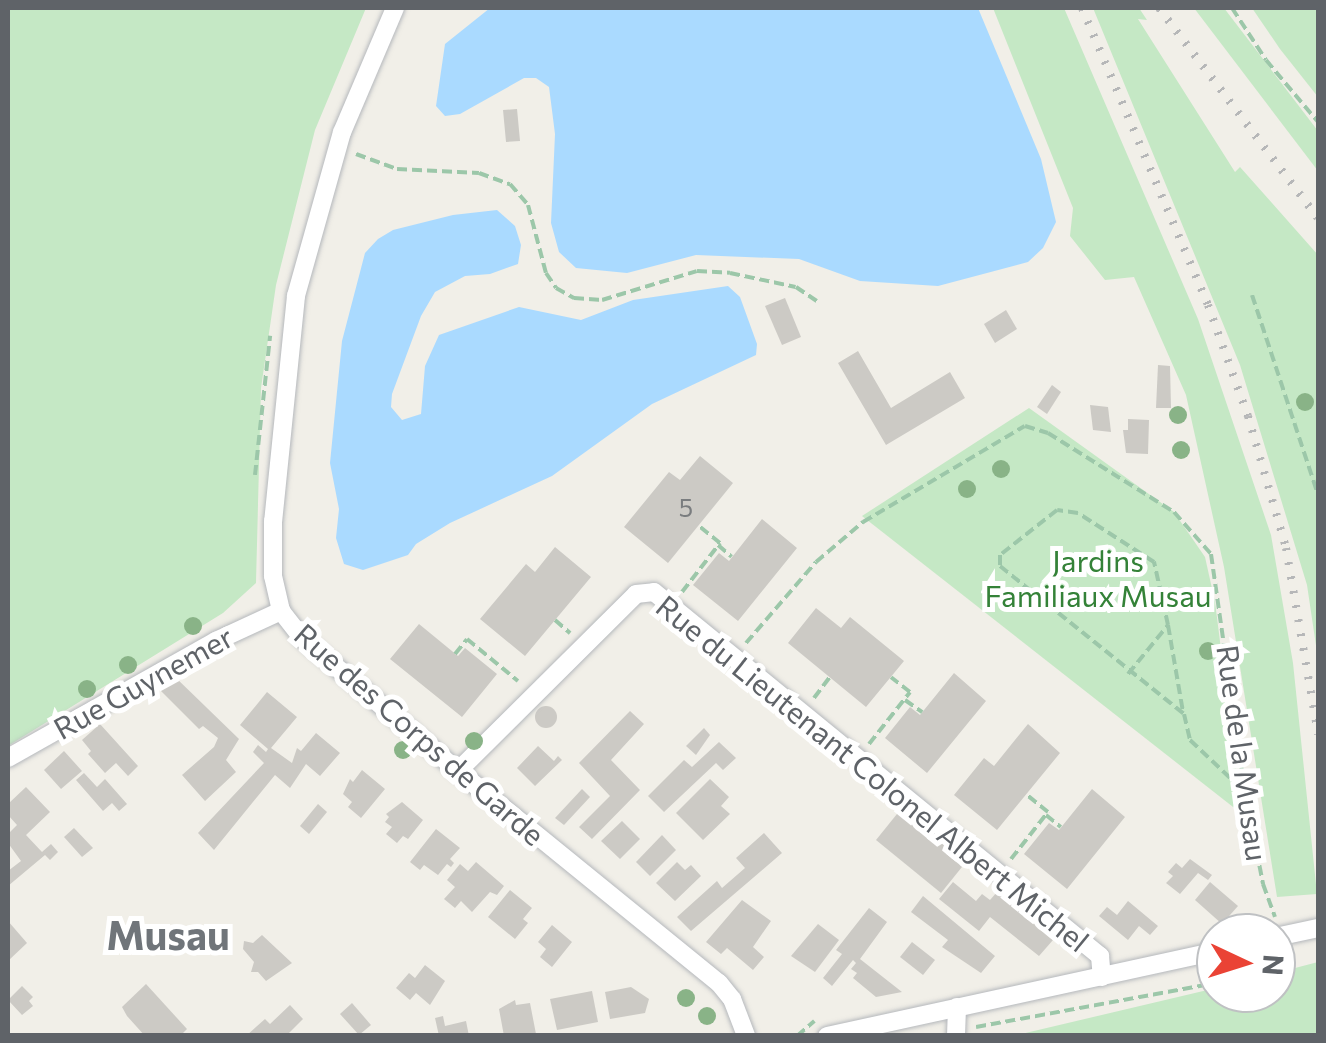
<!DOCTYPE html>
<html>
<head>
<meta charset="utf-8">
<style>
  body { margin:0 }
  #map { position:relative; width:1326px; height:1043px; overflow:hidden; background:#f1efe8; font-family:Commissioner,sans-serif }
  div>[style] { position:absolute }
  .green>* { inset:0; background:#c5e8c5 }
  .water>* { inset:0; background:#aadaff }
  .building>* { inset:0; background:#cccac5 }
  .round { border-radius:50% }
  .path>* { height:4px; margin-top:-2px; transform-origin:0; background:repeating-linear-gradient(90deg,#9cc7a9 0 10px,transparent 0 15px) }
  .roads { filter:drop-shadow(0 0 2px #b5b8bc) drop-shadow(0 0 2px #b5b8bc) }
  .street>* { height:18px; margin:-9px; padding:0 9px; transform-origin:9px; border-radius:9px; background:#fff }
  .rail>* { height:8px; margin-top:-4px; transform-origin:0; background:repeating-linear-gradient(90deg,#b6b7b8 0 2.5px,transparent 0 14.5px) }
  .trees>* { width:18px; height:18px; margin:-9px; border-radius:50%; background:#89b387 }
  span { translate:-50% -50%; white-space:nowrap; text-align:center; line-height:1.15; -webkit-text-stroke:10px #fff; paint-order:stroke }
  .number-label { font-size:25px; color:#7a7d7f }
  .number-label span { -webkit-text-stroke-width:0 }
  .park-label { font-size:30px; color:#348238 }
  .street-label { font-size:30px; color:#5f6368 }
  .district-label { font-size:40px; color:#70757a; font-weight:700 }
  .frame { position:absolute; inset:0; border:10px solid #5f6368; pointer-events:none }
  .north { position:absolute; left:1196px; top:913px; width:100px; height:100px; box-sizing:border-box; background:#fff; border:2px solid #bfc1c3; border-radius:50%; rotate:94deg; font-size:28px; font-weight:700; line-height:40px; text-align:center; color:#5f6368 }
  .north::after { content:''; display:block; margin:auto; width:35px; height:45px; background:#ea4335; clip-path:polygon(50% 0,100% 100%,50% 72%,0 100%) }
</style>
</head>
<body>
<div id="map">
  <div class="green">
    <div style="clip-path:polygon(8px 8px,366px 8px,315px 130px,276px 285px,261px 388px,256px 583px,223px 613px,8px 746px)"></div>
    <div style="clip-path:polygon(993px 8px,1064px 8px,1198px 319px,1271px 535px,1293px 663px,1317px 894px,1277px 897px,1224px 567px,1186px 395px,1134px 277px,1105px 280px,1070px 236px,1073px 208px)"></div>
    <div style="clip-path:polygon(1093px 8px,1139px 8px,1147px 20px,1138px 19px,1235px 172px,1240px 167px,1318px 255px,1318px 659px,1307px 585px,1240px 365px)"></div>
    <div style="clip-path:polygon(1194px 8px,1224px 8px,1318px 131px,1318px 171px)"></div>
    <div style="clip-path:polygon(1252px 8px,1318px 8px,1318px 97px,1280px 49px)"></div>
    <div style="clip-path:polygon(1029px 408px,1174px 512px,1205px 557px,1215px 602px,1242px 814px,862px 516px)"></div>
    <div style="clip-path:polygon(1318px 962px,1318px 1035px,1017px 1035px,1216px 988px,1216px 993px,1276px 993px,1276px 973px)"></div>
  </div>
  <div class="water">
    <div style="clip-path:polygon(490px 8px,978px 8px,1041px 159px,1056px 222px,1043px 248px,1028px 262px,938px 286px,860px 281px,799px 259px,696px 255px,627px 273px,576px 268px,559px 252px,551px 223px,555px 134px,549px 87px,536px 78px,524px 78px,460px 114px,445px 116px,436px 106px,445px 44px)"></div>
    <div style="clip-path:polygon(497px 210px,515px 226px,521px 245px,518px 264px,490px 274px,465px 276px,435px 292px,421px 316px,392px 394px,391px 407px,402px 420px,421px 414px,425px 366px,439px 335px,519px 307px,581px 320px,633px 300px,728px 286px,740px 297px,757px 344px,756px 355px,652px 404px,552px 476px,450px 523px,416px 544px,408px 555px,363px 570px,344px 564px,336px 538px,339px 509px,330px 463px,342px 341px,365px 253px,378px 239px,393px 230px,453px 215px)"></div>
  </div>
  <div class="building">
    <div style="clip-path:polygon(517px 109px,520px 141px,506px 142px,503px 110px)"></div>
    <div style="clip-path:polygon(785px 298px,801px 337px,782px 345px,765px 306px)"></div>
    <div style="clip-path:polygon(1006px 310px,1017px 329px,995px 343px,984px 324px)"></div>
    <div style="clip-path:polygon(858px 351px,891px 408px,950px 372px,965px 398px,886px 445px,838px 363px)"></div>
    <div style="clip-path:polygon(1158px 365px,1170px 366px,1171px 408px,1156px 408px)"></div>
    <div style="clip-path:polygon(1052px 385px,1061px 392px,1047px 414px,1037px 407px)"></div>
    <div style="clip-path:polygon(1090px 405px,1108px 407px,1111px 432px,1093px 430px)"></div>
    <div style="clip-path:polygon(1128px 419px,1149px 420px,1148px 454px,1126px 453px,1123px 430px,1128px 430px)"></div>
    <div style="clip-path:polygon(700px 456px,733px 483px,668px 563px,624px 527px,669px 472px,680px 480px)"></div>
    <div style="clip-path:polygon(762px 519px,797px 548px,738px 621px,693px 585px,719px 553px,729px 561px)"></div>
    <div style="clip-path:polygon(555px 547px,591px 577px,525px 656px,480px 619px,526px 564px,535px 572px)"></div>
    <div style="clip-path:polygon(816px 608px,841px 628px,850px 617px,904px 661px,866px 707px,788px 643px)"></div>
    <div style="clip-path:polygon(419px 624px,458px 656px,465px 648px,497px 674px,462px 717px,390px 659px)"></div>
    <div style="clip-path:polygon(954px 673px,986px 701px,927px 773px,885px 738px,910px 707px,920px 715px)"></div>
    <div style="clip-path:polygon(173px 675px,239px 739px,226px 760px,236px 772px,205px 801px,182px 775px,214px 747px,218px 738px,203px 726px,199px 729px,156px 686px)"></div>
    <div style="clip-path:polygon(267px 692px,297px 717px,271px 748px,292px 763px,297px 748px,301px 751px,316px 733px,340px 753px,320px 776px,306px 764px,290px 788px,275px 775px,214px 850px,198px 833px,264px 763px,253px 752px,258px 745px,266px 752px,268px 749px,240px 725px)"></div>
    <div class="round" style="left:535px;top:706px;width:22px;height:22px"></div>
    <div style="clip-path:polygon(630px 711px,644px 724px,611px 760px,640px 790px,592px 839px,579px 827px,610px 796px,579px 763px)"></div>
    <div style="clip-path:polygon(100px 724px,138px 766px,128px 776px,116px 763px,105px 773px,88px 754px,91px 751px,82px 740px)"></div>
    <div style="clip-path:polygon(1028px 724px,1060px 753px,997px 830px,954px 795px,984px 758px,994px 766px)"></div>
    <div style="clip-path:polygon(704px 728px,710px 735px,696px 755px,686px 746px)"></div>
    <div style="clip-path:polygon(719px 742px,736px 758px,723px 770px,716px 763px,664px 812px,648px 796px,684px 760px,692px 767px)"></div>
    <div style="clip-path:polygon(538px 746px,554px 761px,558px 756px,562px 760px,535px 786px,517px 768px)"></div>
    <div style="clip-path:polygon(64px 751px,82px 771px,61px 789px,44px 770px)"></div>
    <div style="clip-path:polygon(362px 770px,385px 789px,361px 818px,348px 807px,352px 802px,343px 794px,350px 779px,353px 782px)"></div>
    <div style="clip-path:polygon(84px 773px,97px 787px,105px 779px,127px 804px,119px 811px,112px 803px,103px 811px,76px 780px)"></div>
    <div style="clip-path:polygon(710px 779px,729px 797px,721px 806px,730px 814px,703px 840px,676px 813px)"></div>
    <div style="clip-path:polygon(26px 787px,50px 812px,26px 835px,42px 852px,51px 844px,58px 852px,50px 860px,45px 855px,8px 886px,8px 871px,21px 861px,8px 843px,8px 834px,17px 825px,8px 815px,8px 804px)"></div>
    <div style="clip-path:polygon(582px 789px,590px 797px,564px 825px,555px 818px)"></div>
    <div style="clip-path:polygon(1092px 789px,1125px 817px,1067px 889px,1024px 854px,1049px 823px,1059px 830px)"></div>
    <div style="clip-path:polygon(402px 802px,423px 820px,408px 839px,403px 836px,397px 843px,386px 834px,392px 827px,385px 822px,389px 817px,386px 814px)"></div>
    <div style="clip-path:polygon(318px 804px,327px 812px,309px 834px,300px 826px)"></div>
    <div style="clip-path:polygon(901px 809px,966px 862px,941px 893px,876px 840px)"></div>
    <div style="clip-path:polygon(622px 821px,640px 839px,620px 859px,601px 841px)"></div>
    <div style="clip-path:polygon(74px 828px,93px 848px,82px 857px,64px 837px)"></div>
    <div style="clip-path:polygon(436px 829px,460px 848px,450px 859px,454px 863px,451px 867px,447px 864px,438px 875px,424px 865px,420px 870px,410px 862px)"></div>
    <div style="clip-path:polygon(764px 833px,782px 853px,691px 931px,677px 917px,717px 881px,722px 888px,745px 868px,736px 858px)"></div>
    <div style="clip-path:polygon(662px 835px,676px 850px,650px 876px,636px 862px)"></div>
    <div style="clip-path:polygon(1190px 859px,1212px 875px,1208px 880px,1198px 873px,1180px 894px,1166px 883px,1173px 876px,1168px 872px,1176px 863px,1182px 868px)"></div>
    <div style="clip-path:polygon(476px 862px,504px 886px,497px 895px,490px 892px,472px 912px,461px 901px,455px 908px,444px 899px,455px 887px,447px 880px,460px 864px,468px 871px)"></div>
    <div style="clip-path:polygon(677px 862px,685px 870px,691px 865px,701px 876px,675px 901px,656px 883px)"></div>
    <div style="clip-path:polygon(953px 882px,976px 901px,982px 894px,990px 900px,997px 892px,1053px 940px,1039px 956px,990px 917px,979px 931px,939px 899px)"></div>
    <div style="clip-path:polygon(1210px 882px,1238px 906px,1222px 924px,1195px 900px)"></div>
    <div style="clip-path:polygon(510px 890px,532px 908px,523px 919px,528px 923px,515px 939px,488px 917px)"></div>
    <div style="clip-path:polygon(923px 896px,995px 956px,981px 973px,942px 947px,948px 940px,911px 912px)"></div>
    <div style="clip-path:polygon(742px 900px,771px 921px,753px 947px,764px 957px,753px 970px,727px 948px,721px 954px,706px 942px)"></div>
    <div style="clip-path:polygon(1128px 901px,1158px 926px,1150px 935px,1139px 926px,1128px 940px,1099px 916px,1107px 907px,1117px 915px)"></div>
    <div style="clip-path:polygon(869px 908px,887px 922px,860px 959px,902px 992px,876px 997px,853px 978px,857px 973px,851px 969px,856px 963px,853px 960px,832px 986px,823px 978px,842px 954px,836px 950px)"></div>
    <div style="clip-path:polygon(8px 921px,27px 943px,8px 961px)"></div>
    <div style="clip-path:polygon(818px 924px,839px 940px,815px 972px,791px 956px)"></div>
    <div style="clip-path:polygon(552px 925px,572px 942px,552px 967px,540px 957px,546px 949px,538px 942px)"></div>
    <div style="clip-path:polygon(262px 935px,292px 963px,266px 981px,258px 972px,251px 972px,254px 962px,243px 949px,244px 941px,253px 943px)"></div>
    <div style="clip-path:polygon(912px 942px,935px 960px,923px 975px,900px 957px)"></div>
    <div style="clip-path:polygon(425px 965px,445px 981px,430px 1005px,416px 993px,410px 1000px,396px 988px,409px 973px,415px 978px)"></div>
    <div style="clip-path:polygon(146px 984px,187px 1029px,180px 1036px,145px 1036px,127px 1016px,122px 1007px)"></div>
    <div style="clip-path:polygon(22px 986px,33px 997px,29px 1001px,33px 1006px,22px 1015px,8px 1000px)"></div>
    <div style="clip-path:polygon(631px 987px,649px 999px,645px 1013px,610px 1019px,605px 992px)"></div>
    <div style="clip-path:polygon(592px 991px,598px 1022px,557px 1030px,550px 999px)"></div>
    <div style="clip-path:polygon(515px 1000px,516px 1005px,530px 1003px,536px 1034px,504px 1036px,499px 1009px)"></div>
    <div style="clip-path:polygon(352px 1003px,371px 1025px,359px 1035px,340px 1014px)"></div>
    <div style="clip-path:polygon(290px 1005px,303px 1019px,286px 1036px,246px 1036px,265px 1019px,270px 1024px)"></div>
    <div style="clip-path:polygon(443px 1016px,445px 1026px,466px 1021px,469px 1036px,439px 1036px,435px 1018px)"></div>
  </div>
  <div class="path">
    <div style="left:1232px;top:8px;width:62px;rotate:56.8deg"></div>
    <div style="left:1266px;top:60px;width:81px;rotate:50deg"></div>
    <div style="left:356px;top:154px;width:44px;rotate:20.1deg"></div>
    <div style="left:397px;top:169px;width:82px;rotate:2.8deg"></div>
    <div style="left:479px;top:173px;width:33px;rotate:20deg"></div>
    <div style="left:510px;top:184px;width:28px;rotate:49deg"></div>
    <div style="left:528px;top:205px;width:70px;rotate:75.2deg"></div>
    <div style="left:546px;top:273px;width:18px;rotate:56deg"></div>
    <div style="left:556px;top:288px;width:21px;rotate:29deg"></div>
    <div style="left:574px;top:298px;width:28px;rotate:4deg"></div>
    <div style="left:602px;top:300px;width:99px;rotate:-17deg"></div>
    <div style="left:697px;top:271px;width:33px;rotate:3deg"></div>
    <div style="left:730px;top:273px;width:67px;rotate:12deg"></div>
    <div style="left:796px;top:287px;width:25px;rotate:34deg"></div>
    <div style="left:1252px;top:295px;width:210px;rotate:71.7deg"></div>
    <div style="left:255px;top:475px;width:140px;rotate:-83.8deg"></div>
    <div style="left:718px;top:545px;width:18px;rotate:41deg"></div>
    <div style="left:682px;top:592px;width:62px;rotate:-52.2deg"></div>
    <div style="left:720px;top:543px;width:27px;rotate:-141deg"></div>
    <div style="left:555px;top:620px;width:20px;rotate:41deg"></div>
    <div style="left:1168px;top:625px;width:65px;rotate:-102.5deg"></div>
    <div style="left:1154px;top:562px;width:90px;rotate:-147.2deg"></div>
    <div style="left:1078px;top:513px;width:21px;rotate:-172deg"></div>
    <div style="left:1057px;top:510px;width:73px;rotate:141.7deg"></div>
    <div style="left:1000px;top:555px;width:11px;rotate:90deg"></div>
    <div style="left:1000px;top:566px;width:236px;rotate:38.8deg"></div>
    <div style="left:1184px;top:714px;width:27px;rotate:77deg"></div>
    <div style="left:1190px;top:740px;width:76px;rotate:43.4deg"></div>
    <div style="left:746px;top:643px;width:107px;rotate:-49.2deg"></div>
    <div style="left:816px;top:562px;width:62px;rotate:-40.4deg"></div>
    <div style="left:863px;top:522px;width:188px;rotate:-30.7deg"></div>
    <div style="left:1025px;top:426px;width:24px;rotate:17deg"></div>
    <div style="left:1048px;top:433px;width:149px;rotate:32.1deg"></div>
    <div style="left:1174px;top:512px;width:56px;rotate:48.6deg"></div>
    <div style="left:1211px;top:554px;width:240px;rotate:81.9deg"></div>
    <div style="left:1245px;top:792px;width:94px;rotate:78.9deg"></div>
    <div style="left:1263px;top:884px;width:35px;rotate:70deg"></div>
    <div style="left:455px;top:654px;width:19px;rotate:-51deg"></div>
    <div style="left:467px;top:639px;width:66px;rotate:39.5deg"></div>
    <div style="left:1128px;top:674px;width:63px;rotate:-50.8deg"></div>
    <div style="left:1168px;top:625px;width:88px;rotate:80.2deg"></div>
    <div style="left:814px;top:698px;width:26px;rotate:-53deg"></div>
    <div style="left:905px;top:700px;width:21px;rotate:35deg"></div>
    <div style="left:869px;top:744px;width:66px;rotate:-51.7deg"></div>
    <div style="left:910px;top:692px;width:24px;rotate:-142deg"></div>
    <div style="left:1046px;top:815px;width:19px;rotate:39deg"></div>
    <div style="left:1011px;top:859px;width:60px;rotate:-51.8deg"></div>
    <div style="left:1048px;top:812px;width:28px;rotate:-141deg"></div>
    <div style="left:976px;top:1027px;width:244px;rotate:-10.4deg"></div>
    <div style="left:797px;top:1036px;width:23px;rotate:-41deg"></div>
  </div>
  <div class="roads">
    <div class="street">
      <div style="left:395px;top:8px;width:135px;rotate:113.1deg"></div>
      <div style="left:342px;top:132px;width:170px;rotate:105.7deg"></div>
      <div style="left:296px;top:296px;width:226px;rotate:95.8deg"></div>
      <div style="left:273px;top:521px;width:55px;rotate:90deg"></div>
      <div style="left:273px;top:576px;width:36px;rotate:77deg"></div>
      <div style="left:281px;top:611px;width:33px;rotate:52deg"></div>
      <div style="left:301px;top:637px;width:206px;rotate:40.5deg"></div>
      <div style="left:458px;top:771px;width:336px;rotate:39.1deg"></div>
      <div style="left:719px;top:983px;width:21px;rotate:51deg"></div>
      <div style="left:732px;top:999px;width:40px;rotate:69deg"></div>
      <div style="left:8px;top:758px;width:239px;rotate:-29.4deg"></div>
      <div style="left:216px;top:641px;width:72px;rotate:-24.8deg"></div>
      <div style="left:458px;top:771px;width:251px;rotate:-44.8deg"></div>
      <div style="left:636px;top:594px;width:18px;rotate:-6deg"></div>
      <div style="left:654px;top:592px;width:576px;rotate:39.22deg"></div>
      <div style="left:1100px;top:956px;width:21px;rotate:85deg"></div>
      <div style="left:1276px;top:937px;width:43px;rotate:-12.1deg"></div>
      <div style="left:827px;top:1036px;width:398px;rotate:-12.3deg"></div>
      <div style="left:956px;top:1036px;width:29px;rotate:-88deg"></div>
    </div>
  </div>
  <div class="rail">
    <div style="left:1082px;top:8px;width:323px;rotate:67deg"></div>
    <div style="left:1208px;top:305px;width:118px;rotate:70.2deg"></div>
    <div style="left:1248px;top:416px;width:137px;rotate:73.9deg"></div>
    <div style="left:1286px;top:548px;width:189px;rotate:80.2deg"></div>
    <div style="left:1159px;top:8px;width:263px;rotate:52.9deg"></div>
  </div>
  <div class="trees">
    <div style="left:1305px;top:402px"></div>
    <div style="left:1178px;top:415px"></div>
    <div style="left:1181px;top:450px"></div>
    <div style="left:1001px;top:469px"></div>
    <div style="left:967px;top:489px"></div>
    <div style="left:193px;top:626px"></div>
    <div style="left:1208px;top:651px"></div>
    <div style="left:128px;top:665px"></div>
    <div style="left:87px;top:689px"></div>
    <div style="left:474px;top:741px"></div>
    <div style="left:403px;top:750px"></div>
    <div style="left:686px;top:998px"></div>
    <div style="left:707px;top:1016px"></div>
  </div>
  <div class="number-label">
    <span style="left:686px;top:507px">5</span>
  </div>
  <div class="park-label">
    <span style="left:1098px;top:577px">Jardins<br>Familiaux Musau</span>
  </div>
  <div class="street-label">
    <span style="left:143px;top:682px;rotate:-29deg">Rue Guynemer</span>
    <span style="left:420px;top:734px;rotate:41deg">Rue des Corps de Garde</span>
    <span style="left:1243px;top:753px;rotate:82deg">Rue de la Musau</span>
    <span style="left:873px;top:773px;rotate:39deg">Rue du Lieutenant Colonel Albert Michel</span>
  </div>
  <div class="district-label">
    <span style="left:168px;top:934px">Musau</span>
  </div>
  <div class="frame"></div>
  <div class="north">N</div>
</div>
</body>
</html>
